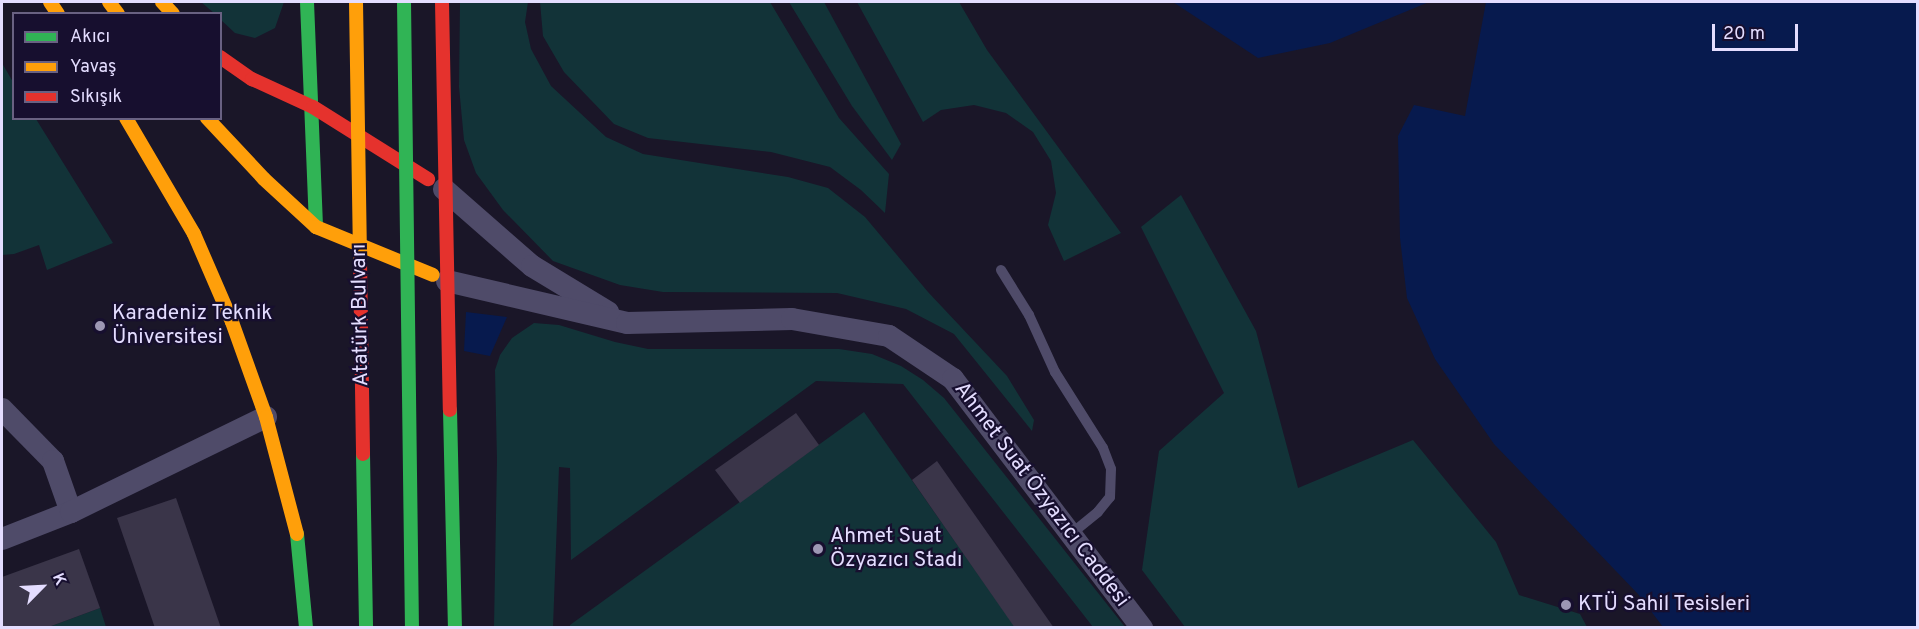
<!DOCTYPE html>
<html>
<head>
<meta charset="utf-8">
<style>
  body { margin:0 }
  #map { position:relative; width:1919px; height:629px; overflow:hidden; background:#1a1628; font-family:Overpass,sans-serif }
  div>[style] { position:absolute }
  .green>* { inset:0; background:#123338 }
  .water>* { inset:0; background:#071a4e }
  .building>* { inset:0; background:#3a3549 }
  .lane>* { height:10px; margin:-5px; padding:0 5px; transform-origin:5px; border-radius:5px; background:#4f4b69 }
  .street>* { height:22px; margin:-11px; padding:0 11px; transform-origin:11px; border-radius:11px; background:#4f4b69 }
  .fast>* { height:14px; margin:-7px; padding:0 7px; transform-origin:7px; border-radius:7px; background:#30b455 }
  .slow>* { height:14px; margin:-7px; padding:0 7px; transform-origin:7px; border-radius:7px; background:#ff9f0a }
  .jam>* { height:14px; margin:-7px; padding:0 7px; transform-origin:7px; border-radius:7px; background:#e5322d }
  .fast-bridge>* { height:14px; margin:-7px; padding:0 7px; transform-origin:7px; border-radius:7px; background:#30b455 }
  .slow-bridge>* { height:14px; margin:-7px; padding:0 7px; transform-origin:7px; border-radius:7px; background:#ff9f0a }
  .jam-bridge>* { height:14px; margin:-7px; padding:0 7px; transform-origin:7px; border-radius:7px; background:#e5322d }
  .dots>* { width:16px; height:16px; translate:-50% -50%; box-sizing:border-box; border:3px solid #170f2f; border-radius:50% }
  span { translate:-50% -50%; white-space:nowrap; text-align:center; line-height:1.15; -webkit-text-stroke:4.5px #170f2f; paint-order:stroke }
  .poi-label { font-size:21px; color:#e4ddff }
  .left { translate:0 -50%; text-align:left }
  .street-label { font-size:21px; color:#e4ddff }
  .frame { position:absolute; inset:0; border:3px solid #e4ddff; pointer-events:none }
  .legend { position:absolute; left:12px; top:12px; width:210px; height:108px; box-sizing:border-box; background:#170f2f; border:2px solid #696182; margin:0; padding:8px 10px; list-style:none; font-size:18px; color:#e4ddff }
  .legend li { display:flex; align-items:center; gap:12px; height:30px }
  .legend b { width:30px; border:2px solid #696182 }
  .north { position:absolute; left:12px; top:557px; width:60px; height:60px; -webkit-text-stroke:4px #170f2f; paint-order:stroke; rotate:66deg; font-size:16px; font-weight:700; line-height:24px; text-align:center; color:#e4ddff }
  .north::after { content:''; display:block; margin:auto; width:21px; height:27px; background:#e4ddff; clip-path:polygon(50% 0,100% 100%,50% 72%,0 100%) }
  .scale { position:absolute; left:1712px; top:24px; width:86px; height:27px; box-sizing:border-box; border:3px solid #e4ddff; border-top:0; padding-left:8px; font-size:18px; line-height:21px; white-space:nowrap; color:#e4ddff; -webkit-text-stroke:4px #170f2f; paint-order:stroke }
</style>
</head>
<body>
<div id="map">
  <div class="green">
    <div style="clip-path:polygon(201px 2px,284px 2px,275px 28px,255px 38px,235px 33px,221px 20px,220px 14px,214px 13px)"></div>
    <div style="clip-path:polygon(460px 2px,528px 2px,525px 22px,531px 49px,551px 86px,606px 137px,643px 154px,788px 177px,828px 188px,865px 217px,928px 292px,1007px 376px,1034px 420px,1032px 431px,954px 334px,906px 309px,837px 293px,663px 292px,620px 285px,553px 261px,503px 210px,476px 173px,464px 140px,459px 87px)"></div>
    <div style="clip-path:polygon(540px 2px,770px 2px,839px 118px,889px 174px,885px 213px,861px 190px,830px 167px,771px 152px,648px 138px,614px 124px,564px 72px,543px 36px)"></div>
    <div style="clip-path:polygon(789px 2px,824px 2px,901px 144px,892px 160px,852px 106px)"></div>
    <div style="clip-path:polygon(857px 2px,959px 2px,987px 50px,1121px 233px,1064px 261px,1048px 225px,1056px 193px,1051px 161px,1033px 132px,1006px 113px,974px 105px,941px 110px,923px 122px)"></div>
    <div style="clip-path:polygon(2px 63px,13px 82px,14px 118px,36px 119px,113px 243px,47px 270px,39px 245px,14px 254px,2px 255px)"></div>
    <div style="clip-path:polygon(1181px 195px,1256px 331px,1298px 488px,1413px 440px,1496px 542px,1519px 595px,1580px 614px,1587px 627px,1185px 627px,1142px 570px,1159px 451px,1224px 393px,1141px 227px)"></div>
    <div style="clip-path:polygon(534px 323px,559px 325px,615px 342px,648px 349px,839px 349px,872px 354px,901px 366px,923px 380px,944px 398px,1125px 627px,1093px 627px,903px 384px,816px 381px,571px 560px,570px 468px,559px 467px,553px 627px,494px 627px,497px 460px,495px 370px,500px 355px,512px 338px)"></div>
    <div style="clip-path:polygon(864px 412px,1015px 627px,570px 628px,570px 625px)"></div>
    <div style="clip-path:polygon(100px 608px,106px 627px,46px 628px)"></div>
  </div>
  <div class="water">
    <div style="clip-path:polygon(1173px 2px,1429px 2px,1330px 43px,1258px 58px)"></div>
    <div style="clip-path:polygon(1486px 2px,1917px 2px,1917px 627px,1663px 627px,1638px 594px,1494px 444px,1435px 359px,1407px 298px,1400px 238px,1398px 136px,1414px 105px,1465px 116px)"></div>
    <div style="clip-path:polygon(466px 312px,507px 317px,490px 356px,464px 351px)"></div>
  </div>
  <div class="building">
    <div style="clip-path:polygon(796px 413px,819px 445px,740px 503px,715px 470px)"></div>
    <div style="clip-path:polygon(937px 461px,1054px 628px,1015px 628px,912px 480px)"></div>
    <div style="clip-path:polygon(176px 498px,221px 628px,155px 628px,117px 518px)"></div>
    <div style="clip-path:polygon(79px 549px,100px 608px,46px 628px,2px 628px,2px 577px)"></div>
  </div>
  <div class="lane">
    <div style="left:1001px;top:270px;width:53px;rotate:58.1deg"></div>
    <div style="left:1029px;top:315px;width:63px;rotate:65.5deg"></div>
    <div style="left:1055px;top:372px;width:90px;rotate:57.7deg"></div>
    <div style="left:1103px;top:448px;width:22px;rotate:69deg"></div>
    <div style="left:1111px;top:469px;width:28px;rotate:92deg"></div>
    <div style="left:1110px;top:497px;width:19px;rotate:129deg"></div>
    <div style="left:1098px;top:512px;width:35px;rotate:141deg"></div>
  </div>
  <div class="street">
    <div style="left:444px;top:189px;width:117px;rotate:41.2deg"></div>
    <div style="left:532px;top:266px;width:89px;rotate:31.2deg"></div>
    <div style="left:447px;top:281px;width:185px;rotate:13.1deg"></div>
    <div style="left:627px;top:323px;width:165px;rotate:-1.4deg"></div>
    <div style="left:792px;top:319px;width:98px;rotate:9.9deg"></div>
    <div style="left:889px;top:336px;width:77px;rotate:33.9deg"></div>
    <div style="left:953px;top:379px;width:313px;rotate:52.8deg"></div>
    <div style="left:2px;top:409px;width:73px;rotate:45.6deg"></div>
    <div style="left:53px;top:461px;width:54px;rotate:70.6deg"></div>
    <div style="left:2px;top:539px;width:74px;rotate:-21.4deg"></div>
    <div style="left:71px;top:512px;width:217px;rotate:-26deg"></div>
  </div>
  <div class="fast">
    <div style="left:307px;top:2px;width:225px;rotate:87.7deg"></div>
    <div style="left:450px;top:410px;width:218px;rotate:88.7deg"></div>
    <div style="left:297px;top:534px;width:94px;rotate:84.5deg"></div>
  </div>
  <div class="slow">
    <div style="left:50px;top:2px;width:14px;rotate:56deg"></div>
    <div style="left:109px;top:2px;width:15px;rotate:53deg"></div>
    <div style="left:162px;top:2px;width:16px;rotate:47deg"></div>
    <div style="left:126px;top:118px;width:134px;rotate:59.6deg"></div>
    <div style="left:194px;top:234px;width:96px;rotate:66.6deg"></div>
    <div style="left:232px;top:322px;width:101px;rotate:70.3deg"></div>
    <div style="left:266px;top:417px;width:121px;rotate:75.2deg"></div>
    <div style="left:207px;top:118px;width:83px;rotate:46.9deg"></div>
    <div style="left:264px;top:179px;width:71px;rotate:42.7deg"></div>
    <div style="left:316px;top:227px;width:126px;rotate:22.3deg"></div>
  </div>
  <div class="jam">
    <div style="left:442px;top:2px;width:408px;rotate:88.9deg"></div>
    <div style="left:220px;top:57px;width:39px;rotate:35deg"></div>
    <div style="left:252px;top:79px;width:67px;rotate:24.7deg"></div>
    <div style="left:313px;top:107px;width:136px;rotate:32.1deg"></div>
  </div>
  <div class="fast-bridge">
    <div style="left:404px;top:2px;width:626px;rotate:89.27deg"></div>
    <div style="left:363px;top:454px;width:174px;rotate:89deg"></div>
  </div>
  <div class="slow-bridge">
    <div style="left:356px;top:2px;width:259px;rotate:89.1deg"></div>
  </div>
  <div class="jam-bridge">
    <div style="left:360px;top:261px;width:193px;rotate:89.1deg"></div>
  </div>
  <div class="dots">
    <div style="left:100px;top:326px;background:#9d97b4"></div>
    <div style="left:818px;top:549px;background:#9d97b4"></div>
    <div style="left:1566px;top:605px;background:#9d97b4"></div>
  </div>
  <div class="poi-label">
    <span class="left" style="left:112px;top:326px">Karadeniz Teknik<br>Üniversitesi</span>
    <span class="left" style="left:830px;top:549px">Ahmet Suat<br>Özyazıcı Stadı</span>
    <span class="left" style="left:1578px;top:605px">KTÜ Sahil Tesisleri</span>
  </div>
  <div class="street-label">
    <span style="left:361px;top:315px;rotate:-91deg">Atatürk Bulvarı</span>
    <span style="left:1041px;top:495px;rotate:53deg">Ahmet Suat Özyazıcı Caddesi</span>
  </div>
  <div class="frame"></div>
  <ul class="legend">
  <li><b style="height:8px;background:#30b455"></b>Akıcı</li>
  <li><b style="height:8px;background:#ff9f0a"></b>Yavaş</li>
  <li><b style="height:8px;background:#e5322d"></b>Sıkışık</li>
  </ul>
  <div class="north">K</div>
  <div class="scale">20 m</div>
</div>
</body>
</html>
